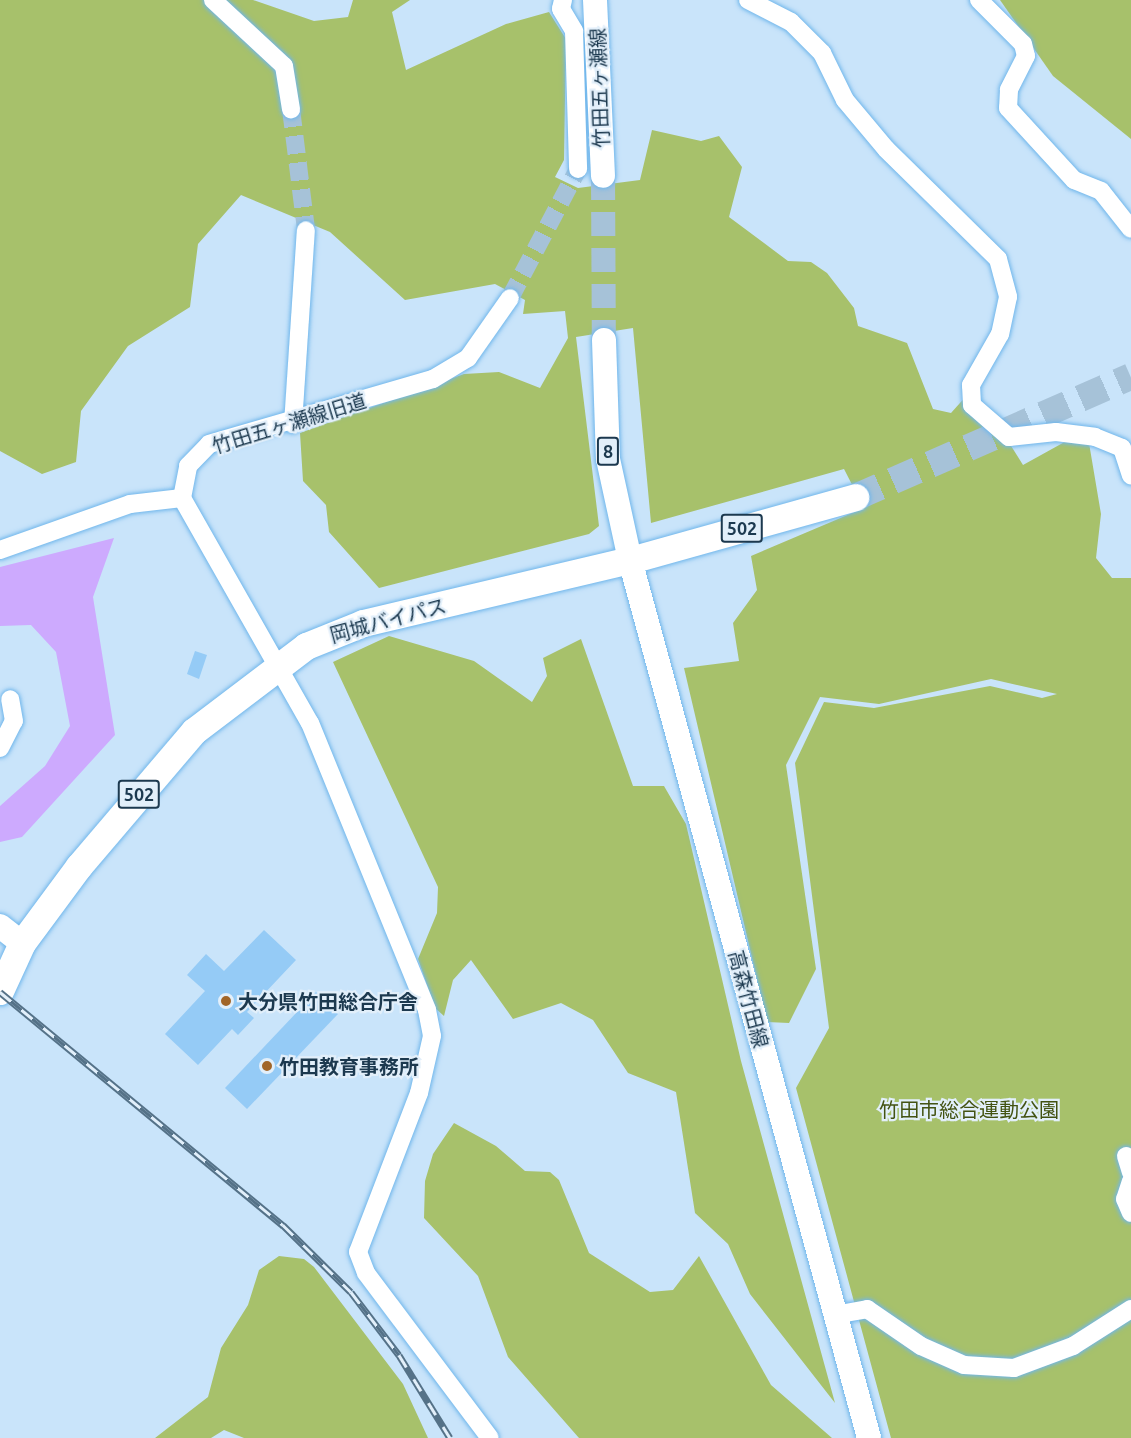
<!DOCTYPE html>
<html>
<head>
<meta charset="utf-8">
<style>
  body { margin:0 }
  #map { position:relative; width:1131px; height:1438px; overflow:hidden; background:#c9e4fa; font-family:Ubuntu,"Noto Sans JP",sans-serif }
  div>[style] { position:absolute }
  .green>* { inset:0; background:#a7c16b }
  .water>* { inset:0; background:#cdaafe }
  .building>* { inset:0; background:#95cbf6 }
  .minor-tunnel>* { height:18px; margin-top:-9px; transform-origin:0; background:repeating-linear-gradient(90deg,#a6c2d8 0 18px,transparent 0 27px) }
  .major-tunnel>* { height:24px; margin-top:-12px; transform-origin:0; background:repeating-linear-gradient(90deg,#a6c2d8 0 24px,transparent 0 36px) }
  .highway-tunnel>* { height:27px; margin-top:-13.5px; transform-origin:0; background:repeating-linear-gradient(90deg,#a6c2d8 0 27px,transparent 0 41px) }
  .roads { filter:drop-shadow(0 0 2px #70b6eb) drop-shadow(0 0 2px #70b6eb) }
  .minor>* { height:18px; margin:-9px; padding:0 9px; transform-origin:9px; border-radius:9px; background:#fff }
  .major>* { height:24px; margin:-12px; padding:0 12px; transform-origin:12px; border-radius:12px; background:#fff }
  .highway>* { height:27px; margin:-13.5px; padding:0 13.5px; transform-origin:13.5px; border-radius:13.5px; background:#fff }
  .rail>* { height:7px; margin-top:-3.5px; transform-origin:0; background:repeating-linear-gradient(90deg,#e2effa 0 14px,#557288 0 28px); box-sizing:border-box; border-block:2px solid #557288 }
  .dots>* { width:16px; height:16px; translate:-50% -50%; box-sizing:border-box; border:3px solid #e2effa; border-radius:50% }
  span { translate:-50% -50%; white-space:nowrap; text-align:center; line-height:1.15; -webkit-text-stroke:4.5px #e2effa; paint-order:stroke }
  .shield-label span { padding:2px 4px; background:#e2effa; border:2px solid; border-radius:4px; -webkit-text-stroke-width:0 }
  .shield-label { font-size:18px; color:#1c394f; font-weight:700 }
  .street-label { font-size:20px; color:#1c394f }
  .poi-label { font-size:20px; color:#1c394f; font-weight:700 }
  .left { translate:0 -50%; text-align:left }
  .park-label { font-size:20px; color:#435312 }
</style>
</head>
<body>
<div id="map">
  <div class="green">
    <div style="clip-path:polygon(0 0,253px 0,314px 21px,348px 17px,353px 0,410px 0,392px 12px,406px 70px,506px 24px,549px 12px,566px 39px,564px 160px,555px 177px,578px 188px,640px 180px,652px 130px,701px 141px,719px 136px,742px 167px,729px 217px,788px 261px,811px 262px,827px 273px,854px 308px,858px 326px,907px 343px,933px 409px,951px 413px,968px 394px,1003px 433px,1023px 465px,1070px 439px,1089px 443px,1101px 514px,1096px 558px,1112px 578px,1131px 578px,1131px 1438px,891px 1438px,796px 1088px,829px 1028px,795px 763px,824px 702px,874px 708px,990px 686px,1042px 698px,1057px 694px,991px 679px,879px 704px,820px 697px,786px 765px,816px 969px,789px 1023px,767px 1022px,684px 668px,739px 661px,733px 623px,757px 590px,751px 556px,864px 508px,844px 469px,651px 523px,633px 328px,576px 337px,599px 526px,589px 534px,379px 588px,329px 532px,326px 505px,303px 481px,300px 433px,464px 374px,499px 372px,540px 388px,568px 338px,565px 311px,523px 314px,525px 300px,495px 284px,405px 300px,330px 232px,241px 195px,198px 244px,190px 307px,128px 346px,81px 411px,76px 462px,42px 474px,0 451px)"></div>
    <div style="clip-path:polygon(1000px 0,1131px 0,1131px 139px,1053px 76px)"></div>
    <div style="clip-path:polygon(389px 636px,474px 661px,532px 702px,547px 676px,543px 658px,581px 639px,633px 786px,664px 786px,686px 824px,741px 1061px,835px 1403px,750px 1294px,728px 1244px,695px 1213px,676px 1092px,628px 1073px,593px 1020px,561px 1003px,513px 1019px,471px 960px,453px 980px,444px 1016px,435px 1008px,418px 959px,437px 913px,438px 887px,333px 662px)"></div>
    <div style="clip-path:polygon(454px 1123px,496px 1146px,525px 1171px,550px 1172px,559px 1180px,589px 1253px,650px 1292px,673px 1290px,699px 1256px,771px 1385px,832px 1438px,579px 1438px,508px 1357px,478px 1276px,424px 1218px,425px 1181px,433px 1154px)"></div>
    <div style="clip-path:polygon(279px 1256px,304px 1259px,314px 1267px,403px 1384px,428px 1438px,244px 1438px,224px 1430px,211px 1438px,155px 1438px,208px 1397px,221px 1348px,248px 1305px,259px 1270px)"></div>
  </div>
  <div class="water">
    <div style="clip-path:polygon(114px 538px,93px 597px,115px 735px,22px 837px,0 842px,0 806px,45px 766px,70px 726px,56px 652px,31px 625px,0 626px,0 567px)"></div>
  </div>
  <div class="building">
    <div style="clip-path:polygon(195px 651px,207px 655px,199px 679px,187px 674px)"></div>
    <div style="clip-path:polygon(264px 930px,296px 960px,247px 1012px,254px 1018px,238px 1035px,232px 1029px,198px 1065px,165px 1034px,205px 991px,187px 975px,206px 954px,224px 971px)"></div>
    <div style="clip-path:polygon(316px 992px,338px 1014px,247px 1109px,225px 1088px)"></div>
  </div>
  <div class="minor-tunnel">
    <div style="left:291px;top:109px;width:122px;rotate:82.9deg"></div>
    <div style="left:510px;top:298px;width:146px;rotate:-62.2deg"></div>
  </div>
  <div class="major-tunnel">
    <div style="left:603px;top:176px;width:164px;rotate:89.7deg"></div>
  </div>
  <div class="highway-tunnel">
    <div style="left:855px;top:497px;width:301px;rotate:-23.7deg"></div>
  </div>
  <div class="roads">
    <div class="minor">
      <div style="left:213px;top:0;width:97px;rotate:42.9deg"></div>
      <div style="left:284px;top:66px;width:44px;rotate:80.8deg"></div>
      <div style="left:563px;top:0;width:9px;rotate:103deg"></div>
      <div style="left:561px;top:9px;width:26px;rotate:59deg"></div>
      <div style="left:574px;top:31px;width:138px;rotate:88.3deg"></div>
      <div style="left:748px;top:0;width:48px;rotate:27.1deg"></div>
      <div style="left:791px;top:22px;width:44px;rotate:45deg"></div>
      <div style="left:822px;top:53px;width:52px;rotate:63.9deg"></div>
      <div style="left:845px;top:100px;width:64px;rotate:50.1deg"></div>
      <div style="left:886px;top:149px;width:157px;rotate:44.5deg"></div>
      <div style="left:998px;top:259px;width:39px;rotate:75deg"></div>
      <div style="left:1008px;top:297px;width:38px;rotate:102deg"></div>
      <div style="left:1000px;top:334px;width:59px;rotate:119.6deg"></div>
      <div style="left:971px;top:385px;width:20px;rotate:87deg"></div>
      <div style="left:972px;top:405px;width:49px;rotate:40.9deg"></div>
      <div style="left:1009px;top:437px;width:47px;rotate:-6.1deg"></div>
      <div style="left:1056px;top:432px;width:39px;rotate:7deg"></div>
      <div style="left:1095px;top:437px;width:29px;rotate:22deg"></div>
      <div style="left:1122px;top:448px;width:29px;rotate:72deg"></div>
      <div style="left:979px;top:0;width:62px;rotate:45deg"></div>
      <div style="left:1023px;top:44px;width:12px;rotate:76deg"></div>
      <div style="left:1026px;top:56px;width:38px;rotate:117deg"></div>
      <div style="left:1009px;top:90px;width:18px;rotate:93deg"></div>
      <div style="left:1008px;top:108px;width:98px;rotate:47.5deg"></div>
      <div style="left:1074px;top:180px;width:29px;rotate:22deg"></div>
      <div style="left:1101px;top:191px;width:48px;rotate:51.7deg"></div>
      <div style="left:293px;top:424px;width:194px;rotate:-86.2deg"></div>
      <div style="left:182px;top:498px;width:259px;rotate:60.4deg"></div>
      <div style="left:310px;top:723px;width:310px;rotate:67.8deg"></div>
      <div style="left:427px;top:1010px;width:26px;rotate:79deg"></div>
      <div style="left:432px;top:1036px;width:58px;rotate:102.8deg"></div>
      <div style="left:419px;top:1093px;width:170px;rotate:111deg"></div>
      <div style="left:358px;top:1252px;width:22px;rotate:69deg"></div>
      <div style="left:366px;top:1273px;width:206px;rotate:53.1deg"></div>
      <div style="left:182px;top:498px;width:33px;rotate:-79deg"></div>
      <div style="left:188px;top:466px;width:30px;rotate:-46deg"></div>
      <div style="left:209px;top:444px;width:233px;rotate:-16.2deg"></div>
      <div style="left:433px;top:379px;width:41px;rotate:-31deg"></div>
      <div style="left:468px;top:358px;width:73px;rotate:-55deg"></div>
      <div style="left:0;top:550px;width:138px;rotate:-19.5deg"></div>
      <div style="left:130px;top:504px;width:52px;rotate:-6.6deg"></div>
      <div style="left:0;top:748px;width:30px;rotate:-63deg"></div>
      <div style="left:14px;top:721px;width:22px;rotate:-100deg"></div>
      <div style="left:1126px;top:1156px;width:17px;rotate:73deg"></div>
      <div style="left:1131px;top:1181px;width:19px;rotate:108deg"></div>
      <div style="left:1125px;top:1199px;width:15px;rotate:67deg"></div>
      <div style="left:834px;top:1315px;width:34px;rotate:-10deg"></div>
      <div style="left:867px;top:1309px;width:65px;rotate:34.4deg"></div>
      <div style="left:921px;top:1346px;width:47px;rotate:23.8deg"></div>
      <div style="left:964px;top:1365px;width:50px;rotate:3.4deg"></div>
      <div style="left:1014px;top:1368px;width:63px;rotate:-20.4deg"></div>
      <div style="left:1073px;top:1346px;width:69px;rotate:-32.5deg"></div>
    </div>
    <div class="major">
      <div style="left:595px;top:0;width:176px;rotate:87.4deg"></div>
      <div style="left:604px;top:340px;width:119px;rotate:88.1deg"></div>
      <div style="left:608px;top:459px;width:103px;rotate:77.7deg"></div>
      <div style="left:630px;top:560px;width:910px;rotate:74.77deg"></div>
      <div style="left:0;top:926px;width:28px;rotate:38deg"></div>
    </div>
    <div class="highway">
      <div style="left:0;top:991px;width:53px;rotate:-65.4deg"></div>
      <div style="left:22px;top:943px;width:96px;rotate:-53.5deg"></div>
      <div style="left:79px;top:866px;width:177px;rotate:-49.6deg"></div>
      <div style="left:194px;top:731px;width:141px;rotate:-37.2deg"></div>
      <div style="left:306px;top:646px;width:61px;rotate:-22deg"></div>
      <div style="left:363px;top:623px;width:274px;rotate:-13.3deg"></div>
      <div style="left:630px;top:560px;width:234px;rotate:-15.6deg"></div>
    </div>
  </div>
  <div class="rail">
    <div style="left:0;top:992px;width:367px;rotate:39.5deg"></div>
    <div style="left:283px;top:1225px;width:95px;rotate:44.6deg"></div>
    <div style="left:351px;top:1292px;width:79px;rotate:52.7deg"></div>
    <div style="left:399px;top:1355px;width:97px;rotate:58.4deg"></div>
  </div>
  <div class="dots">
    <div style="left:226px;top:1001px;background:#a16528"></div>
    <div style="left:267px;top:1066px;background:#a16528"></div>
  </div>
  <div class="shield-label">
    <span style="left:608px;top:451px">8</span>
    <span style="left:742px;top:528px">502</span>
    <span style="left:139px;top:794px">502</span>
  </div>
  <div class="street-label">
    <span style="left:599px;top:88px;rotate:-92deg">竹田五ヶ瀬線</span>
    <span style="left:289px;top:423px;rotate:-17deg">竹田五ヶ瀬線旧道</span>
    <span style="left:388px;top:620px;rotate:-15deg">岡城バイパス</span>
    <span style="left:749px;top:999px;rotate:75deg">高森竹田線</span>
  </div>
  <div class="poi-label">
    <span class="left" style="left:238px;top:1001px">大分県竹田総合庁舎</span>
    <span class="left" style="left:279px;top:1066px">竹田教育事務所</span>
  </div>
  <div class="park-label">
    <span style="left:969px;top:1109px">竹田市総合運動公園</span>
  </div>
</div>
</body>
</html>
